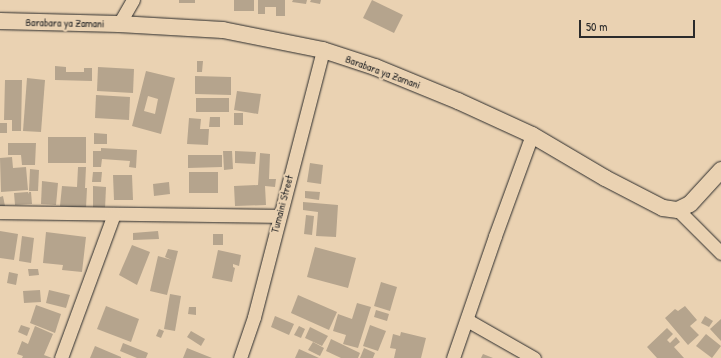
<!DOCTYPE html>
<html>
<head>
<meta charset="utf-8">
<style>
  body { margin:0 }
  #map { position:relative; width:721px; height:358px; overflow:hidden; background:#ead2b2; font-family:"Patrick Hand",sans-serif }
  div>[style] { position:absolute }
  .building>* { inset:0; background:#b5a48d }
  .roads { filter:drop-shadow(0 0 1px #2b2b2b) drop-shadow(0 0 1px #2b2b2b) }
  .minor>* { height:13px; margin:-6.5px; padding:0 6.5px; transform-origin:6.5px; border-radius:6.5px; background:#ead2b2 }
  .tertiary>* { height:16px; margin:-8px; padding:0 8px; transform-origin:8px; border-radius:8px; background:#ead2b2 }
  span { translate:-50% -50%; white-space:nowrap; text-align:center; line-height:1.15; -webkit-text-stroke:4px #ead2b2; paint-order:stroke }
  .street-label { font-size:11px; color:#2b2b2b }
  .scale { position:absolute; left:579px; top:20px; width:116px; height:18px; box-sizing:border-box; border:2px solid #2b2b2b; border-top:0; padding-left:5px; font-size:12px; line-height:14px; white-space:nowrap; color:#2b2b2b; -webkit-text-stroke:3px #ead2b2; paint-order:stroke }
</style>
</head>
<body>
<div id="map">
  <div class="building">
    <div style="clip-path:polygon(179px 0,195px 0,195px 3px,179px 3px)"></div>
    <div style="clip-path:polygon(234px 0,254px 0,254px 11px,234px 11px)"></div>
    <div style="clip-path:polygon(258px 0,285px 0,285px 16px,276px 16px,276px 7px,265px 7px,265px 14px,258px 14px)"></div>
    <div style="clip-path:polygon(293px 0,307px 0,306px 4px,292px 2px)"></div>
    <div style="clip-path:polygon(311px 0,321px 0,320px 4px,310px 2px)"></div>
    <div style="clip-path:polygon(372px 0,403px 15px,394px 33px,363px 18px)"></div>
    <div style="clip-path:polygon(197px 61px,203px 61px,202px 72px,197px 72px)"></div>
    <div style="clip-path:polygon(55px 66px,66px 67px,66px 72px,84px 72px,84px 68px,92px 68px,92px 81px,55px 80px)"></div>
    <div style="clip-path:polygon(98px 67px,134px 69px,133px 93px,97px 91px)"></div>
    <div style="clip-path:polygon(evenodd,146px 71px,175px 78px,161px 134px,132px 126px,146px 71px,148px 96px,158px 99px,155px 114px,144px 111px,148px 96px)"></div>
    <div style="clip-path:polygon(195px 76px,231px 77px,231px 95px,195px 94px)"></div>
    <div style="clip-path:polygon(27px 78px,45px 80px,41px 132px,23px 131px)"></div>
    <div style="clip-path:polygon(5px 80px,22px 80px,21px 131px,12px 131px,12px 120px,4px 120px)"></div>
    <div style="clip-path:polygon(237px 91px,261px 94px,258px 114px,234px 110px)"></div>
    <div style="clip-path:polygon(96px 95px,130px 97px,129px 120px,95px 118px)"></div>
    <div style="clip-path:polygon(196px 98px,229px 98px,229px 112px,196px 112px)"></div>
    <div style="clip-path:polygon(234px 113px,243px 113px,243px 125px,234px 125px)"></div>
    <div style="clip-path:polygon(210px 117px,220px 117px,220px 127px,209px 127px)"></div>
    <div style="clip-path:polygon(189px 118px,201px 119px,200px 129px,209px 129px,208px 145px,187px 144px)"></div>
    <div style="clip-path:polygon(0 123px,7px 123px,7px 133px,0 133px)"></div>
    <div style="clip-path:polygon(94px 133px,107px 134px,107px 144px,94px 144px)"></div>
    <div style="clip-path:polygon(48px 137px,86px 137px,86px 163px,48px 163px)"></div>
    <div style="clip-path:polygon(8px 143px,36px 143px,35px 165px,22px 165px,21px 155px,8px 155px)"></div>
    <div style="clip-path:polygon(101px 148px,137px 150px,136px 168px,129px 167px,130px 161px,102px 159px,101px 167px,93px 167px,93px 151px,101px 151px)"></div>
    <div style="clip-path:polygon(223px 151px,232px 151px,233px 169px,224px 170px)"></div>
    <div style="clip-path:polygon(235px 151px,256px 152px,255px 164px,235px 163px)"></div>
    <div style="clip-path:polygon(260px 153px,270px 154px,269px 179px,276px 179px,275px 187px,265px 186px,266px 205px,235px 206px,234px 186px,258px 185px)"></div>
    <div style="clip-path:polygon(188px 155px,222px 155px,222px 167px,188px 168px)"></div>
    <div style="clip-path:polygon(12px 157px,13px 168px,26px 167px,28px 190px,1px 192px,0 158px)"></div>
    <div style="clip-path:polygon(310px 163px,323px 165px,321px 184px,307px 182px)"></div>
    <div style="clip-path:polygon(78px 167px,86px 167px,85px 188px,87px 188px,86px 208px,60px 206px,62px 186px,77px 187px)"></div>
    <div style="clip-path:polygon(30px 169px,39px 170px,38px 191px,29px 191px)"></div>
    <div style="clip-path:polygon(93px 172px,102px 172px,101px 182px,92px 182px)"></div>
    <div style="clip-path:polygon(189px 172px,218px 172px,218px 193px,189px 193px)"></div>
    <div style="clip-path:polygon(113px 175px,132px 175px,133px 200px,114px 200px)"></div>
    <div style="clip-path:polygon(42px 181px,58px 183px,56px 205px,41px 204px)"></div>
    <div style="clip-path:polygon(169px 182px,170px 194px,154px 196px,153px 184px)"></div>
    <div style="clip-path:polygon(93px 186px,106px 187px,105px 209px,93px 208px)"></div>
    <div style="clip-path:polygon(305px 191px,320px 192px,319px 200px,305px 198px)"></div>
    <div style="clip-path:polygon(28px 192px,29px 194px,29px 192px,31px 192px,32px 204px,15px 205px,14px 193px)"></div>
    <div style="clip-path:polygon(3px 196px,5px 206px,0 206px,0 197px)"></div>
    <div style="clip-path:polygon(303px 202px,338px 205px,336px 237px,316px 236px,318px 212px,303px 210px)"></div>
    <div style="clip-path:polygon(306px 215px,314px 216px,312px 235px,304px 234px)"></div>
    <div style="clip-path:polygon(0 231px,18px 234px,14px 260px,0 258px)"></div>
    <div style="clip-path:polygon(158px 231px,159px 239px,133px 240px,133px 233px)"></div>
    <div style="clip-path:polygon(46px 232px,86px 237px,82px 272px,62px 270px,63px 265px,43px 263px)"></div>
    <div style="clip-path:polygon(213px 234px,223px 234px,223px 245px,213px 245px)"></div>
    <div style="clip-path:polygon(22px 236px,34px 238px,31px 263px,19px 261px)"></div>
    <div style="clip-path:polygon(132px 245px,150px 252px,137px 285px,119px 275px)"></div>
    <div style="clip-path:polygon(315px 247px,356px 258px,348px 288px,307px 277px)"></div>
    <div style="clip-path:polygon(168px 249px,178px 251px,167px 295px,150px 291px,158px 256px,172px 260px,165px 257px)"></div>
    <div style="clip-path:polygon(218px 250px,241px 255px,239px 266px,233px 264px,233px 267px,235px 268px,232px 282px,212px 278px)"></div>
    <div style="clip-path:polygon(28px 269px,38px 269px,39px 275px,29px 276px)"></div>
    <div style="clip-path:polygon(9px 272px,18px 274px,16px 285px,7px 283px)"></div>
    <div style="clip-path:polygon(381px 282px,397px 287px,390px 311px,374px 306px)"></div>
    <div style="clip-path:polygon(40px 290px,41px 302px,24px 303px,23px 291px)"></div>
    <div style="clip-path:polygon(49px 290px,70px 295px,66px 308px,46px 303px)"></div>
    <div style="clip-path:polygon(170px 294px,181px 296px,175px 331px,164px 329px)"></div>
    <div style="clip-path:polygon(298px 295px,337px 312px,329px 330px,291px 313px)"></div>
    <div style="clip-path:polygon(357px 303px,371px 307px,358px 348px,343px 344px,346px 335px,333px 331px,338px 314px,352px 319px)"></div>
    <div style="clip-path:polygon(36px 305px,61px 314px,55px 333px,30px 323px)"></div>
    <div style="clip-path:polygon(106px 306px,139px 319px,131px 342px,97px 329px)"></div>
    <div style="clip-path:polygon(685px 306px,697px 320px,690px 326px,699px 335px,688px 345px,665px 318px,675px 309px,678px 311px)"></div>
    <div style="clip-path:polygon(189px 307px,196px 307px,196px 315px,188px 314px)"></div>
    <div style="clip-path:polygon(376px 310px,389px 314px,387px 321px,374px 317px)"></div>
    <div style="clip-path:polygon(275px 316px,294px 324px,289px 335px,271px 327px)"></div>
    <div style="clip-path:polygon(705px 316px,713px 321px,709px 327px,701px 323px)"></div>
    <div style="clip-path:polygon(721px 319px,721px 341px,710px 329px)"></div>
    <div style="clip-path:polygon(21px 325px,30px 328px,27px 336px,18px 332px)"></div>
    <div style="clip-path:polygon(370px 325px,386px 331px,378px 351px,363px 346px)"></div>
    <div style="clip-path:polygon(35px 326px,53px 334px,44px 355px,52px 358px,22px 358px,23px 356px,17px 354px,22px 341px,28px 344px)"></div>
    <div style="clip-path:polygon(299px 326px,305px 329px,301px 338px,294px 335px)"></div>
    <div style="clip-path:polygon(310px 327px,328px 336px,322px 346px,305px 338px)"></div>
    <div style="clip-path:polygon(667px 328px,673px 334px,667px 340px,670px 343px,676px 337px,680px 342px,674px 347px,684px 358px,657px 358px,647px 347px)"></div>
    <div style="clip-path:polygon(159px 329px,164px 331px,161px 338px,156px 336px)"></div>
    <div style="clip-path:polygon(191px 331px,205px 339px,201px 346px,187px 337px)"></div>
    <div style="clip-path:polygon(401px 332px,426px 338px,421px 358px,394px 358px,396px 349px,390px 348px,393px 334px,400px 336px)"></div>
    <div style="clip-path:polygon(706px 334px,721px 346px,712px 358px,696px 346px)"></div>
    <div style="clip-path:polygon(331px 339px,360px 353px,358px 358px,341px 358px,326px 351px)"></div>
    <div style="clip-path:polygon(313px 342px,324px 348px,320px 356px,308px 350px)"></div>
    <div style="clip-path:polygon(123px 343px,148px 353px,146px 358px,137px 358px,120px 351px)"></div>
    <div style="clip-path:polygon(95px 346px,121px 357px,121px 358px,90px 358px)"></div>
    <div style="clip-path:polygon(187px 348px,212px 358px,183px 358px)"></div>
    <div style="clip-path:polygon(364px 348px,375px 353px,373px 358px,360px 358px)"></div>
    <div style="clip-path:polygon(299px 349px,319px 358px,295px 358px)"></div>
    <div style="clip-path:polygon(483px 354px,493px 358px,481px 358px)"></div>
  </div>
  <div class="roads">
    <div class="minor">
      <div style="left:119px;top:24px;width:28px;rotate:-60deg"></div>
      <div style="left:678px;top:210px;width:61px;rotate:45deg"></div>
      <div style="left:0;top:212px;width:279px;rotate:0.8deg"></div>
      <div style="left:467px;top:320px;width:77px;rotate:29.6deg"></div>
      <div style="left:61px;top:358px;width:153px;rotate:-69.8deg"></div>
      <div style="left:240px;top:358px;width:43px;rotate:-71.1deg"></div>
      <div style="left:254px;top:317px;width:276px;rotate:-75.5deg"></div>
      <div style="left:453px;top:358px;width:129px;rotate:-71deg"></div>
      <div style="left:495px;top:236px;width:108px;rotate:-69.9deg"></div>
    </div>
    <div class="tertiary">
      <div style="left:0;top:21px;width:119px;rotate:1.4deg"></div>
      <div style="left:119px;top:24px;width:104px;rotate:3.3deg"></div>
      <div style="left:223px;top:30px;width:102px;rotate:11.3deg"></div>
      <div style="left:323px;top:50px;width:55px;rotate:18.1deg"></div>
      <div style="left:375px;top:67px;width:90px;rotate:22.3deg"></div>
      <div style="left:458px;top:101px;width:81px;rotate:24.7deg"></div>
      <div style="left:532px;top:135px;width:85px;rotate:30.5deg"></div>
      <div style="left:605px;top:178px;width:65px;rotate:27.3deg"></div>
      <div style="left:663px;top:208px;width:15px;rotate:8deg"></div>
      <div style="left:678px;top:210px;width:13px;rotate:-27deg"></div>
      <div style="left:690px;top:204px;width:46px;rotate:-47.6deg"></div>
    </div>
  </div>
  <div class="street-label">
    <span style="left:65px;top:23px;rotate:1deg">Barabara ya Zamani</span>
    <span style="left:383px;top:72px;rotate:20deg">Barabara ya Zamani</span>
    <span style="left:282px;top:204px;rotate:-75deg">Tumaini Street</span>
  </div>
  <div class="scale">50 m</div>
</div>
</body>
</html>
